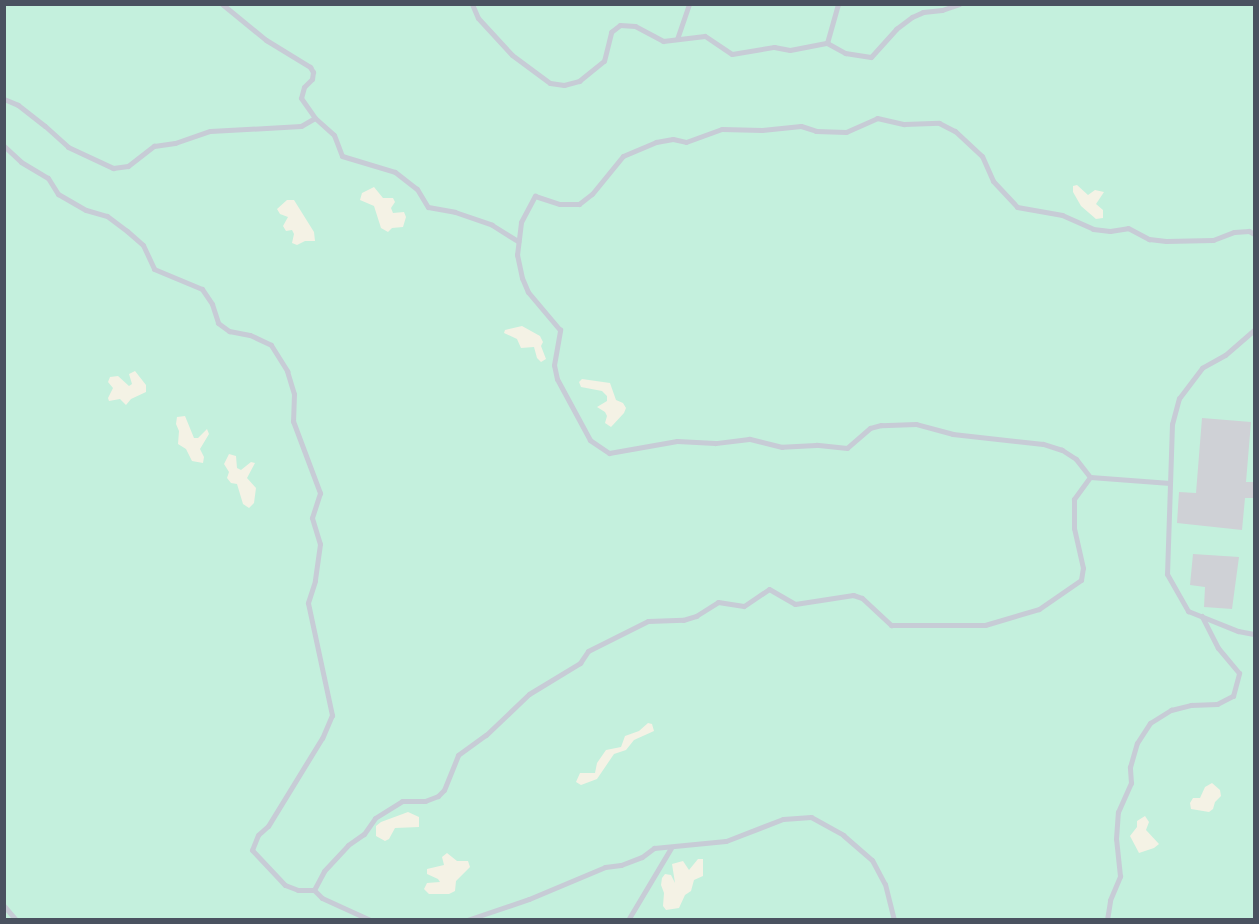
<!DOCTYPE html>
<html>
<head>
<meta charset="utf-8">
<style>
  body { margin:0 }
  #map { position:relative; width:1259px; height:924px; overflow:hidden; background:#f5f3f3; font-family:Figtree,sans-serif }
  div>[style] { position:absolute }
  .green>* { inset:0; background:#c4f0dd }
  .sand>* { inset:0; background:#f4f2e5 }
  .building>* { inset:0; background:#cfd1d6 }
  .service>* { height:5px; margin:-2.5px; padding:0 2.5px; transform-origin:2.5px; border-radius:2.5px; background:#c7ccd6 }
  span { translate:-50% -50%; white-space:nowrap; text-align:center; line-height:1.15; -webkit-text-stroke:5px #fff; paint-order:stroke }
  .frame { position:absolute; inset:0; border:6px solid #4a5260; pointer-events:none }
</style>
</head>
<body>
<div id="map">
  <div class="green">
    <div style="clip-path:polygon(4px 5px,1254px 5px,1254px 919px,5px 919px)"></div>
  </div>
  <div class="sand">
    <div style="clip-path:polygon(1077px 185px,1088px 195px,1095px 190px,1104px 192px,1096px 204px,1103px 210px,1103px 218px,1096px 219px,1081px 206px,1073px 192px,1073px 186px)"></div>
    <div style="clip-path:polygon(374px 187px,383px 198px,393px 198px,395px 202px,391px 208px,393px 213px,404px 212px,406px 217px,403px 227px,392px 228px,388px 232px,381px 228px,374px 206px,360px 200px,362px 193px)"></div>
    <div style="clip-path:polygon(287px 200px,294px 200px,314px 232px,315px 241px,305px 241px,297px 245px,292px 243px,294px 234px,292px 230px,286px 231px,283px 226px,288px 217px,280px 214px,277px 209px)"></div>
    <div style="clip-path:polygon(522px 326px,540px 336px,543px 342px,541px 346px,546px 359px,541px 362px,537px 358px,534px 347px,521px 348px,517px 339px,504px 333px,505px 330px)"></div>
    <div style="clip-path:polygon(135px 371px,146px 385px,146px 392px,131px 399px,126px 405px,120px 399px,109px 401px,108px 398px,113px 388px,108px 382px,110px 377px,118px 376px,129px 386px,132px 384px,129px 374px)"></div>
    <div style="clip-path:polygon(582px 379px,610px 383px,616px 400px,623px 403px,626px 408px,624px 413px,611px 427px,605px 423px,607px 416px,605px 412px,597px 407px,607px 401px,607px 396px,602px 391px,581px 387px,579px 382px)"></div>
    <div style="clip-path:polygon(185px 416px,194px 438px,198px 438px,207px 429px,209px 434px,200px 449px,204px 457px,203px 463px,192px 461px,186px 449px,178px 444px,179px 431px,176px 424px,177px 417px)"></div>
    <div style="clip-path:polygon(229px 454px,236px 456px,237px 468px,241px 470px,251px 462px,255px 463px,247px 478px,256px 488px,254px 503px,249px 508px,243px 504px,237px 484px,231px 483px,227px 478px,229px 472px,224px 464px)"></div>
    <div style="clip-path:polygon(648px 723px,652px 724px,654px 731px,634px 740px,626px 750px,614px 754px,597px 779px,581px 785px,576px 782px,580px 773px,595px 773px,597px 763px,606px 750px,621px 747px,625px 736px,639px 731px)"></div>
    <div style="clip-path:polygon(1212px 783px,1220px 790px,1221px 796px,1215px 802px,1213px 809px,1209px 812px,1191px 809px,1190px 803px,1193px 798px,1200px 798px,1205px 787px)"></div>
    <div style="clip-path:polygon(408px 812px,419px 817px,419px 827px,395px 828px,389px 839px,385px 841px,376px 836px,376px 826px,381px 822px)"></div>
    <div style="clip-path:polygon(1145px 816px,1149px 822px,1146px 830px,1159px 844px,1154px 848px,1139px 853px,1130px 836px,1137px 827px,1137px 821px)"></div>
    <div style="clip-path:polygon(447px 853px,457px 861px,468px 861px,470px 867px,456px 881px,455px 891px,449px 894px,429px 894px,424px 889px,427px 883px,440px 882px,438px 879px,427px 874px,427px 869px,444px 865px,442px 857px)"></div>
    <div style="clip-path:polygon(698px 859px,703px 859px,703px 876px,694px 880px,691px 891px,685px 895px,679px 908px,666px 910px,663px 906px,664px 893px,661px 885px,662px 878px,665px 874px,671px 875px,675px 883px,672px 864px,683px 861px,689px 870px)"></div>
  </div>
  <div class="building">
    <div style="clip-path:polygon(1202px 418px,1251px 422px,1246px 482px,1254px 482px,1254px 498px,1245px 498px,1242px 530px,1177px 523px,1179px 492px,1196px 493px)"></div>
    <div style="clip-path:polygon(1193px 554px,1239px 557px,1232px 609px,1204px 607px,1205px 587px,1190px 585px)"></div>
  </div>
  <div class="service">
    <div style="left:222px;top:4px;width:57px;rotate:39.3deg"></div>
    <div style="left:266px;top:40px;width:52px;rotate:31.5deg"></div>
    <div style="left:310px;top:67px;width:6px;rotate:59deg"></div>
    <div style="left:313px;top:72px;width:7px;rotate:98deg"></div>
    <div style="left:312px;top:79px;width:11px;rotate:135deg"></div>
    <div style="left:304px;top:87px;width:11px;rotate:105deg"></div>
    <div style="left:301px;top:98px;width:24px;rotate:55deg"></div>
    <div style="left:315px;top:118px;width:25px;rotate:42deg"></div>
    <div style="left:334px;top:135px;width:22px;rotate:69deg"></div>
    <div style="left:342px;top:156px;width:55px;rotate:16.8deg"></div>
    <div style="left:395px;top:172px;width:28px;rotate:38deg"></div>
    <div style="left:417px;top:189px;width:21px;rotate:59deg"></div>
    <div style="left:428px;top:207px;width:27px;rotate:10deg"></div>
    <div style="left:455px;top:212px;width:39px;rotate:19deg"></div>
    <div style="left:492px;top:225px;width:31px;rotate:32deg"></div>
    <div style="left:472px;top:4px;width:15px;rotate:67deg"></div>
    <div style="left:478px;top:18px;width:50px;rotate:47.4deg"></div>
    <div style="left:512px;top:55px;width:47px;rotate:36.4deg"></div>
    <div style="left:550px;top:83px;width:14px;rotate:8deg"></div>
    <div style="left:564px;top:85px;width:16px;rotate:-15deg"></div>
    <div style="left:579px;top:81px;width:32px;rotate:-39deg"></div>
    <div style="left:604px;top:61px;width:30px;rotate:-76deg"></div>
    <div style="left:611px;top:32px;width:11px;rotate:-38deg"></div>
    <div style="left:620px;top:25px;width:15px;rotate:4deg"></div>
    <div style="left:635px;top:26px;width:32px;rotate:28deg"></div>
    <div style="left:663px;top:41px;width:42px;rotate:-6.8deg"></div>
    <div style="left:705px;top:36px;width:32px;rotate:34deg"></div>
    <div style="left:732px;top:54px;width:43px;rotate:-9.5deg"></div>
    <div style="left:774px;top:47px;width:16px;rotate:11deg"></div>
    <div style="left:790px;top:50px;width:38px;rotate:-11deg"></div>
    <div style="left:827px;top:43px;width:21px;rotate:29deg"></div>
    <div style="left:845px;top:53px;width:26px;rotate:9deg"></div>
    <div style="left:871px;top:57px;width:38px;rotate:-48deg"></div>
    <div style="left:896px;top:29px;width:20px;rotate:-37deg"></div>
    <div style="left:912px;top:17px;width:12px;rotate:-24deg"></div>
    <div style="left:923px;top:12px;width:19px;rotate:-6deg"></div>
    <div style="left:942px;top:10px;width:18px;rotate:-19deg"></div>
    <div style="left:677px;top:39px;width:37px;rotate:-71deg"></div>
    <div style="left:827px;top:43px;width:41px;rotate:-74.2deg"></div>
    <div style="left:4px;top:99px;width:15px;rotate:23deg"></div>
    <div style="left:18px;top:105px;width:34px;rotate:38deg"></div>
    <div style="left:45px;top:126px;width:31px;rotate:42deg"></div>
    <div style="left:68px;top:147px;width:50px;rotate:25deg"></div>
    <div style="left:113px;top:168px;width:15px;rotate:-8deg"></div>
    <div style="left:128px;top:166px;width:33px;rotate:-38deg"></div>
    <div style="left:154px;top:146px;width:21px;rotate:-8deg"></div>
    <div style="left:175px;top:143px;width:37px;rotate:-19deg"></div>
    <div style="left:210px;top:131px;width:91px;rotate:-3.1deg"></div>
    <div style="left:301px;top:126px;width:16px;rotate:-30deg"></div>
    <div style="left:4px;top:146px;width:23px;rotate:43deg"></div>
    <div style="left:21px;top:162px;width:31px;rotate:31deg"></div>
    <div style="left:48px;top:178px;width:19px;rotate:58deg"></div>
    <div style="left:58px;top:194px;width:32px;rotate:30deg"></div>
    <div style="left:86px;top:210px;width:22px;rotate:16deg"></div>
    <div style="left:107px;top:216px;width:25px;rotate:37deg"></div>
    <div style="left:127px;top:231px;width:21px;rotate:41deg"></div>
    <div style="left:143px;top:245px;width:26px;rotate:65deg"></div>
    <div style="left:154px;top:269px;width:52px;rotate:22.6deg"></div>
    <div style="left:202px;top:289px;width:18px;rotate:56deg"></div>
    <div style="left:212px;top:304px;width:20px;rotate:72deg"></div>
    <div style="left:218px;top:323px;width:14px;rotate:36deg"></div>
    <div style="left:229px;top:331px;width:21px;rotate:11deg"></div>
    <div style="left:250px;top:335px;width:23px;rotate:25deg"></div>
    <div style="left:271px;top:345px;width:31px;rotate:58deg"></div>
    <div style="left:287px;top:371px;width:24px;rotate:73deg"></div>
    <div style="left:294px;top:394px;width:27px;rotate:92deg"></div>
    <div style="left:293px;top:421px;width:77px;rotate:69.4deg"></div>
    <div style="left:320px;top:493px;width:26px;rotate:108deg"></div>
    <div style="left:312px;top:518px;width:27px;rotate:73deg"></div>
    <div style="left:320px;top:544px;width:37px;rotate:98deg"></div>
    <div style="left:315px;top:581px;width:23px;rotate:108deg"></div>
    <div style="left:308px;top:603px;width:115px;rotate:77.9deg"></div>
    <div style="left:332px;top:715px;width:25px;rotate:113deg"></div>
    <div style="left:322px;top:738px;width:103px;rotate:121.5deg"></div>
    <div style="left:268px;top:826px;width:13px;rotate:138deg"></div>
    <div style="left:258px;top:835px;width:16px;rotate:112deg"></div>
    <div style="left:252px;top:850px;width:48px;rotate:46.7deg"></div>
    <div style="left:285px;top:885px;width:14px;rotate:21deg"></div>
    <div style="left:298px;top:890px;width:16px"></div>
    <div style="left:314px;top:890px;width:11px;rotate:45deg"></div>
    <div style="left:322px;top:898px;width:53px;rotate:24.6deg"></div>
    <div style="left:1254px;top:330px;width:38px;rotate:139deg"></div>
    <div style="left:1225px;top:355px;width:26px;rotate:151deg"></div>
    <div style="left:1202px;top:368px;width:38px;rotate:127deg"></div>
    <div style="left:1179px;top:398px;width:27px;rotate:105deg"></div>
    <div style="left:1172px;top:424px;width:150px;rotate:91.9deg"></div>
    <div style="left:1167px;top:574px;width:43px;rotate:60.4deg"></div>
    <div style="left:1188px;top:611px;width:54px;rotate:21.8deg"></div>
    <div style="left:1238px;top:631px;width:16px;rotate:11deg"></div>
    <div style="left:1170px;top:483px;width:80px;rotate:-175.7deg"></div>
    <div style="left:1090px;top:477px;width:23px;rotate:-128deg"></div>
    <div style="left:1076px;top:459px;width:17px;rotate:-147deg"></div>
    <div style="left:1062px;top:450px;width:20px;rotate:-162deg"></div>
    <div style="left:1043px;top:444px;width:91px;rotate:-173.7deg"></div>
    <div style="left:953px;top:434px;width:38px;rotate:-165deg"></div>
    <div style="left:916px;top:424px;width:35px;rotate:178deg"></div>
    <div style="left:881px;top:425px;width:11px;rotate:165deg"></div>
    <div style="left:870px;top:428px;width:30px;rotate:139deg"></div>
    <div style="left:847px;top:448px;width:31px;rotate:-174deg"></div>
    <div style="left:816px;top:445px;width:34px;rotate:177deg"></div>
    <div style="left:782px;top:447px;width:34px;rotate:-166deg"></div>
    <div style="left:749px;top:439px;width:34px;rotate:173deg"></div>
    <div style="left:715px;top:443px;width:38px;rotate:-177deg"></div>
    <div style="left:677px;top:441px;width:69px;rotate:170deg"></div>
    <div style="left:609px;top:453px;width:23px;rotate:-146deg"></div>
    <div style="left:590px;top:440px;width:69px;rotate:-118.4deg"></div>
    <div style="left:557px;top:379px;width:14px;rotate:-102deg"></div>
    <div style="left:554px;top:365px;width:36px;rotate:-80deg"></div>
    <div style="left:560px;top:330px;width:50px;rotate:-130.1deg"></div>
    <div style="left:528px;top:292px;width:15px;rotate:-113deg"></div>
    <div style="left:522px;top:278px;width:24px;rotate:-102deg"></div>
    <div style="left:517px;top:255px;width:33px;rotate:-83deg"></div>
    <div style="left:521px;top:222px;width:30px;rotate:-62deg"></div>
    <div style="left:535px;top:196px;width:26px;rotate:18deg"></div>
    <div style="left:560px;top:204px;width:19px"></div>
    <div style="left:579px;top:204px;width:16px;rotate:-38deg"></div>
    <div style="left:592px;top:194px;width:49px;rotate:-50.8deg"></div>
    <div style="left:623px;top:156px;width:36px;rotate:-23deg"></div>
    <div style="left:656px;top:142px;width:17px;rotate:-10deg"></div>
    <div style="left:673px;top:139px;width:13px;rotate:13deg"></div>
    <div style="left:686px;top:142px;width:38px;rotate:-20deg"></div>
    <div style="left:722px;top:129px;width:40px;rotate:1.4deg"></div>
    <div style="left:762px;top:130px;width:39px;rotate:-6deg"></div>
    <div style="left:801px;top:126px;width:16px;rotate:18deg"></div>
    <div style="left:816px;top:131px;width:30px;rotate:2deg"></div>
    <div style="left:846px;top:132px;width:34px;rotate:-24deg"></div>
    <div style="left:877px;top:118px;width:28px;rotate:13deg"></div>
    <div style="left:904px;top:124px;width:35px;rotate:-2deg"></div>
    <div style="left:939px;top:123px;width:18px;rotate:27deg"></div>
    <div style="left:955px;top:131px;width:37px;rotate:43deg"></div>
    <div style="left:982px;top:156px;width:27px;rotate:66deg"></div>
    <div style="left:993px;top:181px;width:35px;rotate:47deg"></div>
    <div style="left:1017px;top:207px;width:46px;rotate:10.1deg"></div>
    <div style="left:1062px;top:215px;width:34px;rotate:24deg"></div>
    <div style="left:1093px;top:229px;width:17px;rotate:7deg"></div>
    <div style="left:1110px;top:231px;width:18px;rotate:-9deg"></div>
    <div style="left:1128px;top:228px;width:24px;rotate:28deg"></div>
    <div style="left:1149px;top:239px;width:17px;rotate:7deg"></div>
    <div style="left:1166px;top:241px;width:47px;rotate:-1.2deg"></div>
    <div style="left:1213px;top:240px;width:22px;rotate:-21deg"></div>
    <div style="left:1234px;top:232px;width:15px;rotate:-4deg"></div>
    <div style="left:1249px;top:231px;width:6px;rotate:31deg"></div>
    <div style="left:314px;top:890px;width:21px;rotate:-62deg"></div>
    <div style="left:324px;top:871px;width:35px;rotate:-47deg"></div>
    <div style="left:348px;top:845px;width:19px;rotate:-35deg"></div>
    <div style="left:364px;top:834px;width:19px;rotate:-55deg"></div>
    <div style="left:375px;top:818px;width:32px;rotate:-32deg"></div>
    <div style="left:402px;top:801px;width:23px"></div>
    <div style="left:425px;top:801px;width:14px;rotate:-21deg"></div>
    <div style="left:438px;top:796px;width:8px;rotate:-45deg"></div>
    <div style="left:444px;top:790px;width:38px;rotate:-68deg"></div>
    <div style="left:458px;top:755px;width:34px;rotate:-36deg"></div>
    <div style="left:486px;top:735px;width:59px;rotate:-43.6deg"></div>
    <div style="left:529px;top:694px;width:60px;rotate:-31.3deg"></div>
    <div style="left:580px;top:663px;width:14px;rotate:-56deg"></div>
    <div style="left:588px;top:651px;width:67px;rotate:-26.6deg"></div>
    <div style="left:648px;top:621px;width:35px;rotate:-2deg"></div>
    <div style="left:683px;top:620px;width:14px;rotate:-17deg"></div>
    <div style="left:696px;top:616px;width:26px;rotate:-32deg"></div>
    <div style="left:718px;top:602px;width:26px;rotate:9deg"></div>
    <div style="left:744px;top:606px;width:30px;rotate:-34deg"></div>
    <div style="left:769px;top:589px;width:30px;rotate:30deg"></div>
    <div style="left:795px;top:604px;width:59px;rotate:-8.8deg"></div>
    <div style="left:853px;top:595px;width:9px;rotate:18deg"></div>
    <div style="left:862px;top:598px;width:40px;rotate:43deg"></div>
    <div style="left:891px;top:625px;width:94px"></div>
    <div style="left:985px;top:625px;width:56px;rotate:-16.5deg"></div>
    <div style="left:1039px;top:609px;width:51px;rotate:-34.6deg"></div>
    <div style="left:1081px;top:580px;width:12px;rotate:-81deg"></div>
    <div style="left:1083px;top:568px;width:41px;rotate:-102.7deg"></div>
    <div style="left:1074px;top:528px;width:29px;rotate:-90deg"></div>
    <div style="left:1074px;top:499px;width:27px;rotate:-54deg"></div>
    <div style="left:4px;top:906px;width:18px;rotate:49deg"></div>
    <div style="left:467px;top:920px;width:65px;rotate:-18.7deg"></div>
    <div style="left:529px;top:899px;width:82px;rotate:-22.8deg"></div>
    <div style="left:605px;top:867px;width:16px;rotate:-7deg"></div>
    <div style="left:621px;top:865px;width:22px;rotate:-21deg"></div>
    <div style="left:642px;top:857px;width:15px;rotate:-37deg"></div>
    <div style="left:654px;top:848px;width:72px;rotate:-5.6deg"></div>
    <div style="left:726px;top:841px;width:61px;rotate:-21.1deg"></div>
    <div style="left:783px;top:819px;width:28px;rotate:-4deg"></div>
    <div style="left:811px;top:817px;width:37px;rotate:29deg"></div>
    <div style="left:843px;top:835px;width:38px;rotate:41deg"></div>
    <div style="left:872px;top:860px;width:27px;rotate:62deg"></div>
    <div style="left:885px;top:884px;width:37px;rotate:76deg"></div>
    <div style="left:628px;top:920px;width:84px;rotate:-59.2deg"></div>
    <div style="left:1107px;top:920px;width:20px;rotate:-81deg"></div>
    <div style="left:1110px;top:900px;width:26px;rotate:-67deg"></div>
    <div style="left:1120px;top:876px;width:37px;rotate:-96deg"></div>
    <div style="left:1116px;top:839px;width:27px;rotate:-86deg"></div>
    <div style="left:1118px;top:812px;width:32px;rotate:-66deg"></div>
    <div style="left:1131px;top:783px;width:16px;rotate:-94deg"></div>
    <div style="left:1130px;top:767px;width:25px;rotate:-74deg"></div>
    <div style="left:1137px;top:743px;width:24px;rotate:-57deg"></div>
    <div style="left:1150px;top:723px;width:25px;rotate:-32deg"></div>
    <div style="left:1171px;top:710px;width:21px;rotate:-14deg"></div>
    <div style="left:1191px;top:705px;width:26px;rotate:-2deg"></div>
    <div style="left:1217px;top:704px;width:18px;rotate:-27deg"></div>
    <div style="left:1233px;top:696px;width:24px;rotate:-75deg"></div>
    <div style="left:1239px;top:673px;width:33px;rotate:-130deg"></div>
    <div style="left:1218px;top:648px;width:36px;rotate:-117deg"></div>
  </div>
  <div class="frame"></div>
</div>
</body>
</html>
